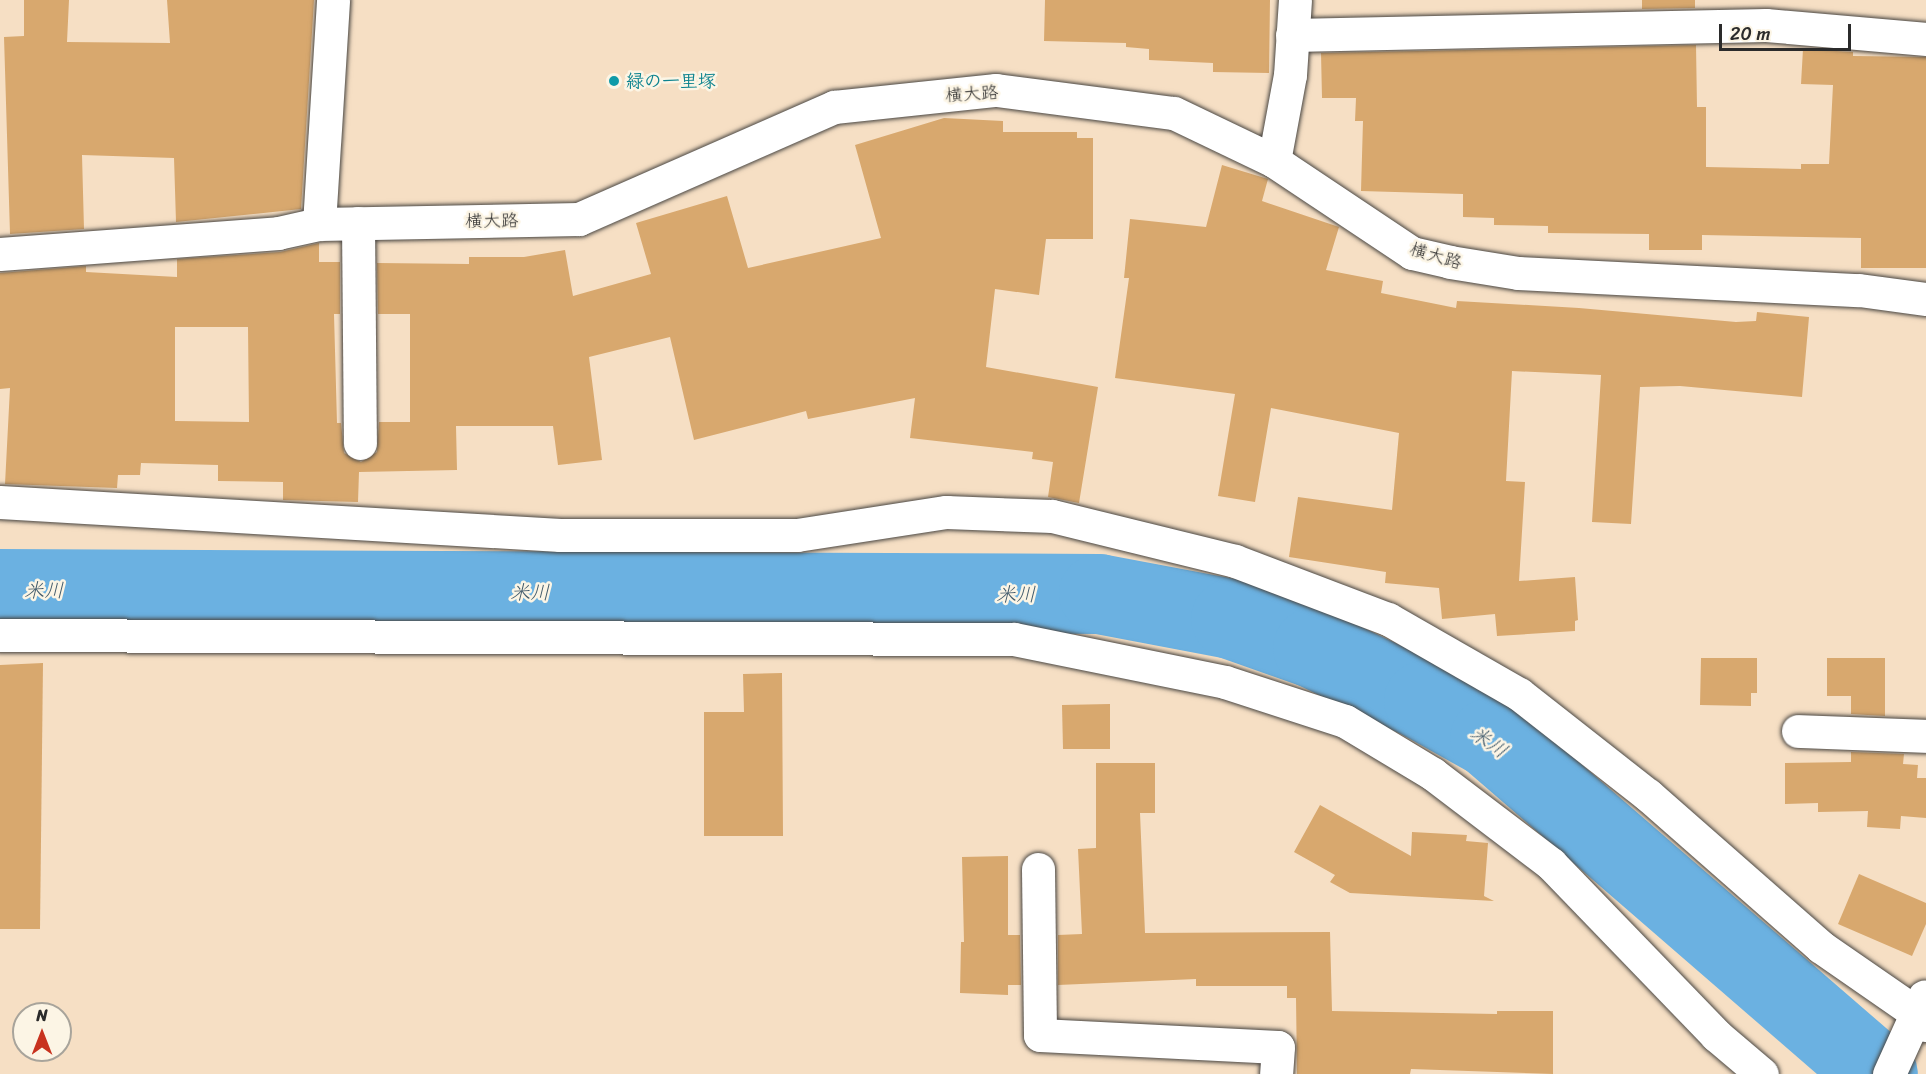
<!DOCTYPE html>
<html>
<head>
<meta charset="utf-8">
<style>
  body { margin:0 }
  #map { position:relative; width:1926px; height:1074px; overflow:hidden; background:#f6dfc4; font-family:Sriracha,"Klee One",sans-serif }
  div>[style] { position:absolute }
  .river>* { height:80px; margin:-40px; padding:0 40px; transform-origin:40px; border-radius:40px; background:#6bb1e1 }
  .building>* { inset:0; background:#d8a86e }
  .roads { filter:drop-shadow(0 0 2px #494642) drop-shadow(0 0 2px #494642) }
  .minor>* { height:33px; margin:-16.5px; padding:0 16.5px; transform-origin:16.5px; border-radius:16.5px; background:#fff }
  .dots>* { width:16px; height:16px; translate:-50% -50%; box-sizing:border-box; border:3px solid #fcf5e5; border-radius:50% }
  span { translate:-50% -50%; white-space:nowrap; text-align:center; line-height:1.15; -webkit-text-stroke:5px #fcf5e5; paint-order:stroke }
  .culture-label { font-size:18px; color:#0d838f; font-weight:700 }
  .left { translate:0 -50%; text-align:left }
  .street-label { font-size:18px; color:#2b2b2b }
  .water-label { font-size:20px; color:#415a6b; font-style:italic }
  .north { position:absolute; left:12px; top:1002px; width:60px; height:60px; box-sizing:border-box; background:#fcf5e5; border:2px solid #a8a49b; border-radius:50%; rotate:0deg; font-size:16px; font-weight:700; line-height:24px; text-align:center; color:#2b2b2b }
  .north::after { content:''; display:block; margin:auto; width:21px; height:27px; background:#c8321e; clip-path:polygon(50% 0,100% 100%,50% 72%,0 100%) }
  .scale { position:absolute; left:1719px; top:24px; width:132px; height:27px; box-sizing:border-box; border:3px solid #2b2b2b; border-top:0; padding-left:8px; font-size:18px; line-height:21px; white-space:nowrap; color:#2b2b2b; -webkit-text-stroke:4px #fcf5e5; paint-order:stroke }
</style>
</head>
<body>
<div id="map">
  <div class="river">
    <div style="left:0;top:589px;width:1099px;rotate:0.26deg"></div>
    <div style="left:1099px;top:594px;width:134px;rotate:10.7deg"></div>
    <div style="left:1231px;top:619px;width:87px;rotate:19.5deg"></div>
    <div style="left:1313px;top:648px;width:123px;rotate:25.5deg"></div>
    <div style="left:1424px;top:701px;width:76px;rotate:29.3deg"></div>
    <div style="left:1490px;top:738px;width:513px;rotate:40.89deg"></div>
  </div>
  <div class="building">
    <div style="clip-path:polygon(24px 0,69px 0,67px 42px,170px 43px,167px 0,314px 0,301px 209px,176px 222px,174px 158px,82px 155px,84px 229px,10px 234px,4px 37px,24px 36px)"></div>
    <div style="clip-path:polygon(1045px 0,1270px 0,1269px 73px,1213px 72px,1213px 63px,1149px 60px,1149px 49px,1126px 47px,1126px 43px,1044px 41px)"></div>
    <div style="clip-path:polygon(1642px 0,1695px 0,1695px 8px,1642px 9px)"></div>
    <div style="clip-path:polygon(1696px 45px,1697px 107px,1706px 107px,1706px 167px,1801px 169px,1801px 164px,1829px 164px,1833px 85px,1801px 84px,1803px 49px,1853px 52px,1853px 56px,1926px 57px,1926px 268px,1861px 268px,1861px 238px,1702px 235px,1702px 250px,1649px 250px,1649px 234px,1548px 233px,1548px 226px,1494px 225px,1494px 218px,1463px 217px,1463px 194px,1361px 191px,1363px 121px,1355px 121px,1356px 98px,1322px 98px,1321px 53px)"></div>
    <div style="clip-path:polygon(evenodd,944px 118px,1003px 121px,1003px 132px,1077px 132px,1077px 138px,1093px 138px,1093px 239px,1046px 239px,1039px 295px,995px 289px,986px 367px,1098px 387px,1079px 503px,1048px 497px,1053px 462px,1032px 459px,1033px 452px,910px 438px,915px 398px,808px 419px,806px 411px,694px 440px,670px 337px,589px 357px,602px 460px,558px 465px,553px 426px,456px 426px,457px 470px,359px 472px,358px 502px,283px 500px,283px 482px,218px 481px,218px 465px,141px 463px,140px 475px,118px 475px,117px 488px,5px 484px,10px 388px,0 389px,0 273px,86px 266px,86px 272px,177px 277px,177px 259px,280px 252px,319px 243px,319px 262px,340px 262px,340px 314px,334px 314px,337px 423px,341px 423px,344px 453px,361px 462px,377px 452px,379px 422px,410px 422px,410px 314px,378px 314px,377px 263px,469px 264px,469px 257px,524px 257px,565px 250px,573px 296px,651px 274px,636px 223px,727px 196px,748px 268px,881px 238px,855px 145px,944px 118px,175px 327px,248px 327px,249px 422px,175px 421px,175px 327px)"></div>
    <div style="clip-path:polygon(1222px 165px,1268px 179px,1262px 201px,1339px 227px,1326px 270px,1383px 281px,1381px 293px,1456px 308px,1457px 301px,1579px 308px,1736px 322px,1756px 321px,1757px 312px,1809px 317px,1802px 397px,1680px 386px,1640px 387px,1631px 524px,1592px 522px,1601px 375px,1512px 371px,1506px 481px,1525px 482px,1519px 581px,1575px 577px,1578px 620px,1575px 621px,1575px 631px,1497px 636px,1495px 614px,1442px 619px,1439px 588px,1385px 583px,1386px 572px,1289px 557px,1298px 497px,1392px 510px,1399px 433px,1271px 408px,1255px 502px,1218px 496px,1235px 394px,1115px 378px,1129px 278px,1124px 278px,1130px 219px,1206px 227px)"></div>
    <div style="clip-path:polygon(1701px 658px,1757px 658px,1757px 693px,1751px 693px,1751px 706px,1700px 705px)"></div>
    <div style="clip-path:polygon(1827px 658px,1885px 658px,1885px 716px,1851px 714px,1851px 696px,1827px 696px)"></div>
    <div style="clip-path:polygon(43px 663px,40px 929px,0 929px,0 665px)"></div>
    <div style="clip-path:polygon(782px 673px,783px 836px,704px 836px,704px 712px,744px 712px,743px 674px)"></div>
    <div style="clip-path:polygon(1110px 704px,1110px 749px,1063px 749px,1062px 705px)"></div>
    <div style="clip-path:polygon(1851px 752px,1904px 754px,1903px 764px,1918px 765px,1917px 778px,1926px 778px,1926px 818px,1901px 816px,1900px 829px,1867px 827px,1868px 811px,1818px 812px,1818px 803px,1785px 804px,1785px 763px,1851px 762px)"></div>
    <div style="clip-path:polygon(1096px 763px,1155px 763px,1155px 813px,1140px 813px,1145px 933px,1330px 932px,1332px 1011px,1497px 1014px,1497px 1011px,1553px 1011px,1553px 1074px,1411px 1069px,1410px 1074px,1297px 1074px,1296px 998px,1287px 998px,1287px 986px,1196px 986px,1196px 979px,1058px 985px,1058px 935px,1082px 934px,1078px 849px,1096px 848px)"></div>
    <div style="clip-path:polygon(1320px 805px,1411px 856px,1412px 832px,1467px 835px,1466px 841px,1488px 843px,1484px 896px,1494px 901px,1350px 893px,1330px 882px,1335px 875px,1294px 852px)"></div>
    <div style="clip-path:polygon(1008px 856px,1008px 935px,1020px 935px,1021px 985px,1008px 985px,1008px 995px,960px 993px,961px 942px,964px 942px,962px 857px)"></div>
    <div style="clip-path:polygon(1859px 874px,1926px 903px,1926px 924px,1912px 956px,1838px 924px)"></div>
  </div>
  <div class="roads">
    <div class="minor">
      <div style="left:1292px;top:35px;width:474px;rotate:-1.2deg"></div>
      <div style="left:1766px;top:25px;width:161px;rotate:5deg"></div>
      <div style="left:1274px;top:161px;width:87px;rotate:-79.5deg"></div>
      <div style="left:1290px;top:75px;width:75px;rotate:-86.2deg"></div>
      <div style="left:358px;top:223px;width:220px;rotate:89.5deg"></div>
      <div style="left:319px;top:224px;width:224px;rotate:-86.4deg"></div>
      <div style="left:0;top:254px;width:279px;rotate:-4.3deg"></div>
      <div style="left:278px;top:233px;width:42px;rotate:-12.4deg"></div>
      <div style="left:319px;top:224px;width:260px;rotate:-1.1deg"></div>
      <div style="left:579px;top:219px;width:279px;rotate:-23.7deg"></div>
      <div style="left:834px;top:107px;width:163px;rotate:-6deg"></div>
      <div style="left:996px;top:90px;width:179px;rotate:7.4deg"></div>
      <div style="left:1174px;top:113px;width:111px;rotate:25.6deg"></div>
      <div style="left:1274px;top:161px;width:166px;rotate:33.7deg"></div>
      <div style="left:1412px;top:253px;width:39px;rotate:13deg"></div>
      <div style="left:1450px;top:262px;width:69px;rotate:9.2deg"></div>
      <div style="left:1518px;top:273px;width:341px;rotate:2.9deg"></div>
      <div style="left:1859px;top:290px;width:68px;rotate:7.7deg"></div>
      <div style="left:0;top:502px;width:561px;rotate:3.37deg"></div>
      <div style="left:560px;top:535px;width:237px"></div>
      <div style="left:797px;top:535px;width:151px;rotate:-8.8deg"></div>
      <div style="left:946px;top:512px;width:106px;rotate:2.2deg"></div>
      <div style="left:1052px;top:516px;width:188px;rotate:13.8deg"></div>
      <div style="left:1235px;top:561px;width:164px;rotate:20.8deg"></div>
      <div style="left:1388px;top:619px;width:151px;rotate:29.8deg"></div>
      <div style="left:1519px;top:694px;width:164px;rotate:38.1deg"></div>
      <div style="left:1648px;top:795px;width:230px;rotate:41.3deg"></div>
      <div style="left:1821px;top:947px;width:114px;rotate:34.7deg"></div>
      <div style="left:1915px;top:1012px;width:17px;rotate:50deg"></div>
      <div style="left:0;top:635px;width:1014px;rotate:0.23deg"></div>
      <div style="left:1014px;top:639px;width:215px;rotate:11.5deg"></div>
      <div style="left:1225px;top:682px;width:126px;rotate:18deg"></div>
      <div style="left:1345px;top:721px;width:103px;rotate:31.1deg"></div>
      <div style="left:1433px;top:774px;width:148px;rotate:37.3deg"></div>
      <div style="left:1551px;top:864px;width:238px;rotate:46deg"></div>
      <div style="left:1716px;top:1035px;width:60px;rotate:40.3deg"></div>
      <div style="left:1798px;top:731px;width:128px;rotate:2.2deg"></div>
      <div style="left:1038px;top:869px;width:166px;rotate:89.3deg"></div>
      <div style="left:1040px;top:1035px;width:238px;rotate:2.9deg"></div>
      <div style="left:1278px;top:1047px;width:27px;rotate:94deg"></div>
      <div style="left:1889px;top:1074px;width:85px;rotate:-65.6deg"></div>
    </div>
  </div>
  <div class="dots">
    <div style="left:614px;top:81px;background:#0f9aa8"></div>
  </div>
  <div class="culture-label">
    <span class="left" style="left:626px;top:81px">緑の一里塚</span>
  </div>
  <div class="street-label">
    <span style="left:972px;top:94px;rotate:-4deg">横大路</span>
    <span style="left:492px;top:221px;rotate:-1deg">横大路</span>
    <span style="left:1436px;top:256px;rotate:16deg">横大路</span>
  </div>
  <div class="water-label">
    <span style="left:44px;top:590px">米川</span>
    <span style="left:530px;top:592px">米川</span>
    <span style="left:1016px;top:594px">米川</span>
    <span style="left:1489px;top:742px;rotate:35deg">米川</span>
  </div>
  <div class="north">N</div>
  <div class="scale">20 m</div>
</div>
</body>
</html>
